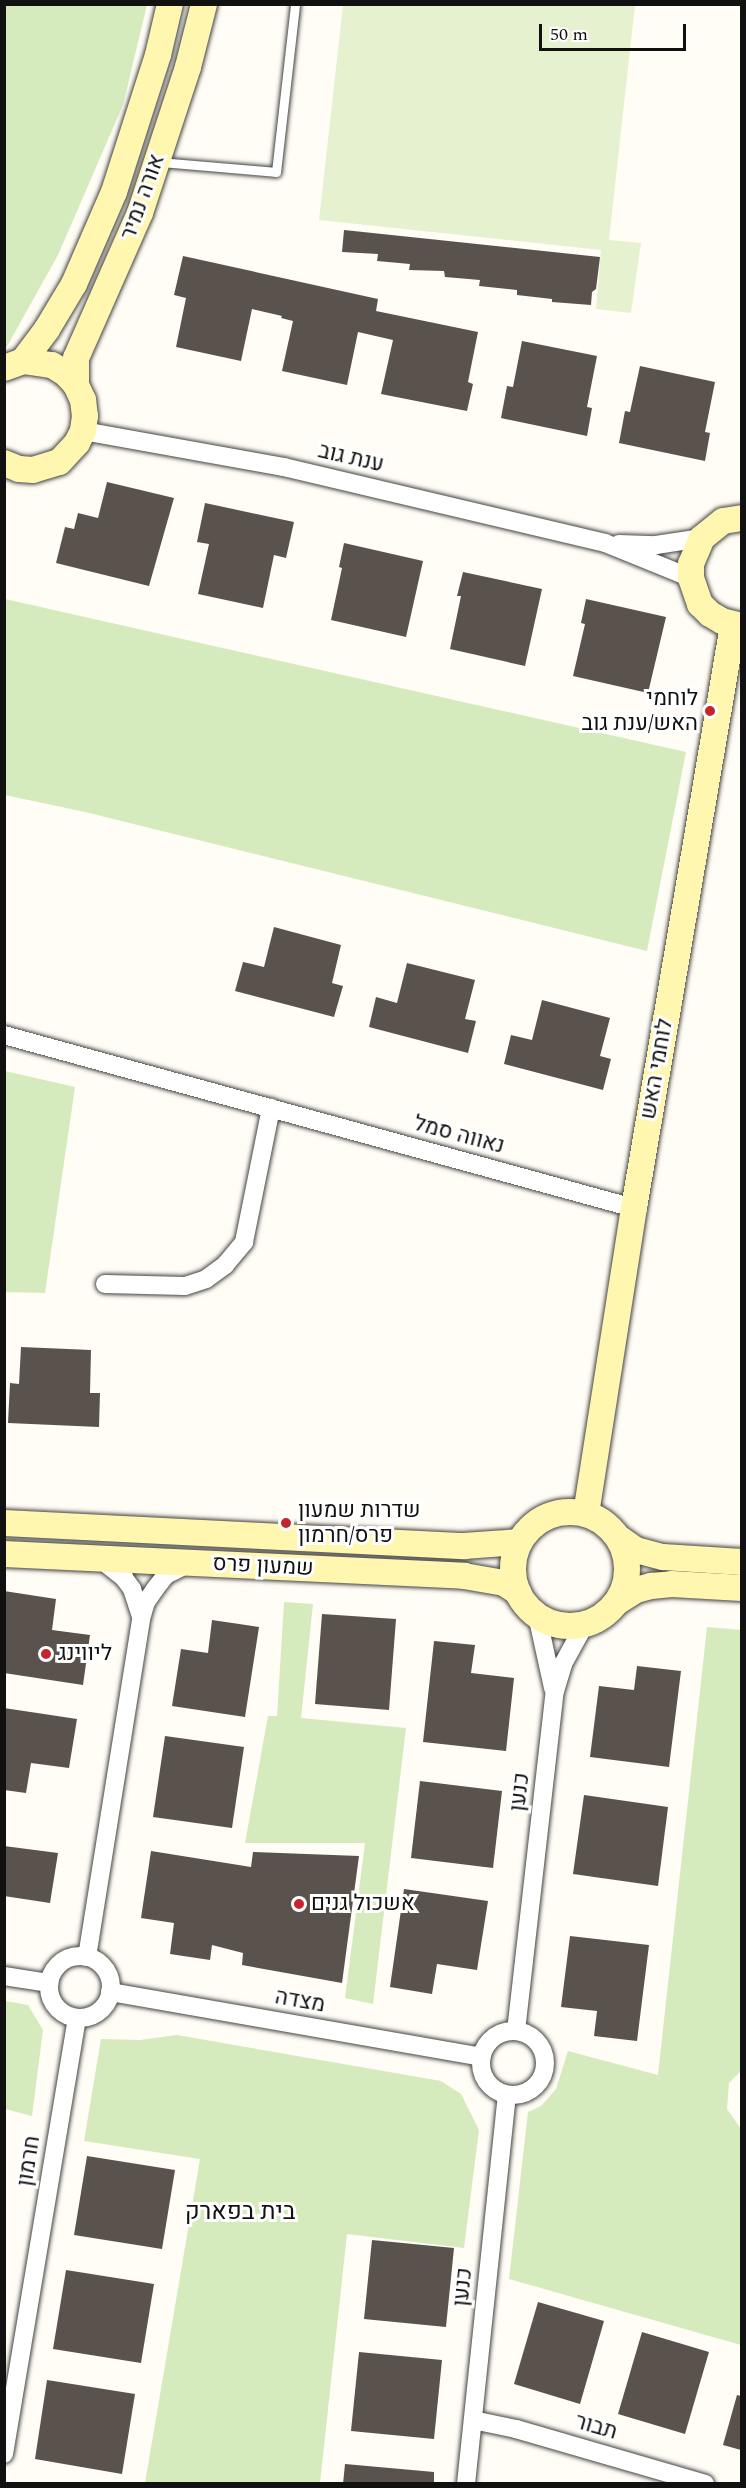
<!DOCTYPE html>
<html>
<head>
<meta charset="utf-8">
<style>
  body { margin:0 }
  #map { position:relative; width:746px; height:2488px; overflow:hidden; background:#fffdf5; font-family:Spectral,Heebo,serif }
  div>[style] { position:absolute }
  .green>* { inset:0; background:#d5ebbd }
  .pitch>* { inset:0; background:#e6f2cf }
  .building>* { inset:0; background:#5a524d }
  .roads { filter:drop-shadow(0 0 2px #444) drop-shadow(0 0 2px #444) }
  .lane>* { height:9px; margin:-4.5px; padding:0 4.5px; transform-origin:4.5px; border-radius:4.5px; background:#fff }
  .street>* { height:18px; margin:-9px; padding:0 9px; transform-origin:9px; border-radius:9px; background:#fff }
  .street>.ring { margin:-9px; padding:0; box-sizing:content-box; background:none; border:18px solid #fff; border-radius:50% }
  .secondary>* { height:26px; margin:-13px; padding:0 13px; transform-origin:13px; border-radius:13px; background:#fff6b0 }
  .secondary>.ring { margin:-13px; padding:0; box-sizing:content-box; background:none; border:26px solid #fff6b0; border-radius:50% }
  .dots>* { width:16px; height:16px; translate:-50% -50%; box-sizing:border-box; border:3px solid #fff; border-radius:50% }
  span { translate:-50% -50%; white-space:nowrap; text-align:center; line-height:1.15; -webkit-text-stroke:6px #fff; paint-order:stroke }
  .street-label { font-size:22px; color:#111 }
  .poi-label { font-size:22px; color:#111 }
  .right { translate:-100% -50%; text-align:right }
  .left { translate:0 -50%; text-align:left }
  .neighbourhood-label { font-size:24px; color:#111 }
  .frame { position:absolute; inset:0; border:6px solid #111; pointer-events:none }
  .scale { position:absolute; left:539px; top:24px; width:147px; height:27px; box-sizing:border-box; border:3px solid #111; border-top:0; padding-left:8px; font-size:18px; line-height:21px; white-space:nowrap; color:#111; -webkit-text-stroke:4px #fff; paint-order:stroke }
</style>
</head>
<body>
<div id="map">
  <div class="green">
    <div style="clip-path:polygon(5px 4px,147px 5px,123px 105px,58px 255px,5px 350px)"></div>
    <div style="clip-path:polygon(5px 599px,686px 752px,647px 951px,85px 812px,5px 795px)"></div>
    <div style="clip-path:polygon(5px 1071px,75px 1087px,45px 1293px,5px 1292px)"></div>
    <div style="clip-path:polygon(284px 1602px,313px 1604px,301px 1718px,406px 1728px,373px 2004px,345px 1998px,365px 1843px,245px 1843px,268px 1716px,277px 1716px)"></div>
    <div style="clip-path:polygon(707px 1627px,742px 1630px,742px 2070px,729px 2083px,727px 2109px,741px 2129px,741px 2345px,509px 2279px,528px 2112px,541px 2106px,556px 2089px,568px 2051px,658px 2075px)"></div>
    <div style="clip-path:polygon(5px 2001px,28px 2005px,43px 2030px,32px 2116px,5px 2109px)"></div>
    <div style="clip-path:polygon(177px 2035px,441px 2081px,461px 2094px,479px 2130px,464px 2248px,347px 2234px,320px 2483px,145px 2483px,200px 2159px,84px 2141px,101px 2039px,140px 2040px)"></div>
  </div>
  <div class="pitch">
    <div style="clip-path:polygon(343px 5px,635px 5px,609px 240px,641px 243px,631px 313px,596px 309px,601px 250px,319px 220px)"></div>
  </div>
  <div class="building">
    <div style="clip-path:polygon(344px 230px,600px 257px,596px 289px,592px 292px,591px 305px,552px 302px,552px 299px,517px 295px,517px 290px,479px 286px,480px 280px,445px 277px,444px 271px,409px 270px,410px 264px,377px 261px,378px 254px,342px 252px)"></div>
    <div style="clip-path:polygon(183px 256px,378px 299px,376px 311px,478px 332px,468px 382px,473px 384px,467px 411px,381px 394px,393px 340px,358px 332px,347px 385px,282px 371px,293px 321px,281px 318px,282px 316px,252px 309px,241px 361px,176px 347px,186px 298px,174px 295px)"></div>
    <div style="clip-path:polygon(522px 341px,597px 356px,587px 407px,592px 408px,587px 436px,501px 418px,507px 386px,513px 387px)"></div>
    <div style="clip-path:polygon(640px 366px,715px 382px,705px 432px,710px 433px,705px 461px,619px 443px,625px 411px,630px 412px)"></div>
    <div style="clip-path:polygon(107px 482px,174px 498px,149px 586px,56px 563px,65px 527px,74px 529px,78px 513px,98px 518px)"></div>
    <div style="clip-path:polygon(205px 503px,294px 522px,286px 558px,274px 555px,263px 608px,198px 594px,209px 544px,197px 542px)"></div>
    <div style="clip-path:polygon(344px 543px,423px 561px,406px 637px,331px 620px,342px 568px,339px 567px)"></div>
    <div style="clip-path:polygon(463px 572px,542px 589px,525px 666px,450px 649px,461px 596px,457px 596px)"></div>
    <div style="clip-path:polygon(586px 599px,666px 617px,648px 693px,573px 676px,585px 624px,581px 623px)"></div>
    <div style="clip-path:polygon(274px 927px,341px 945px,332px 983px,343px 986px,334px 1017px,235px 991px,243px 962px,264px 967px)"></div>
    <div style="clip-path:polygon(407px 963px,475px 980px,465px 1019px,476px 1021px,468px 1053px,369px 1027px,376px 997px,397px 1003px)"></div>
    <div style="clip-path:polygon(542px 1000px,610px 1018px,600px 1056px,611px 1059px,603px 1090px,504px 1064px,511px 1035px,532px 1040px)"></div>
    <div style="clip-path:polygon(21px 1347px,91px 1350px,90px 1393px,100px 1393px,99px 1427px,8px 1423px,10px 1383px,19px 1384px)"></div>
    <div style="clip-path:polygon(4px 1591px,56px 1599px,52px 1630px,90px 1635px,83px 1685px,4px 1673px)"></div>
    <div style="clip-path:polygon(322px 1614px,396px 1619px,389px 1710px,315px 1704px)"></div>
    <div style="clip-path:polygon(212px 1620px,259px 1627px,245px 1717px,172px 1706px,181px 1649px,208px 1653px)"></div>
    <div style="clip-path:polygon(434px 1641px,475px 1645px,471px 1673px,514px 1678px,506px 1751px,423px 1742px)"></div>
    <div style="clip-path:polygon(637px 1666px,681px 1671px,669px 1767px,590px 1757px,599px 1686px,634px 1690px)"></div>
    <div style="clip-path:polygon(4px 1708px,77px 1719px,69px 1768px,31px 1763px,26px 1793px,4px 1790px)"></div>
    <div style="clip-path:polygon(165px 1736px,244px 1747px,232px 1828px,153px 1817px)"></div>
    <div style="clip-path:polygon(420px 1781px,502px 1791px,493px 1868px,411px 1858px)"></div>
    <div style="clip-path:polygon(584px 1795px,668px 1807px,658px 1886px,573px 1874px)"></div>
    <div style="clip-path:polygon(4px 1846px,58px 1853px,50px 1903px,4px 1896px)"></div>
    <div style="clip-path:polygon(151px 1851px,251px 1867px,253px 1852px,359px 1856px,342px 1983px,242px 1965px,243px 1953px,212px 1945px,210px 1960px,170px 1954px,174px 1923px,141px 1918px)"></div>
    <div style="clip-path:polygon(404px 1889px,488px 1901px,477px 1970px,437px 1964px,432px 1994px,390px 1987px)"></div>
    <div style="clip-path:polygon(570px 1936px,649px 1945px,637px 2041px,594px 2036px,597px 2011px,561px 2007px)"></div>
    <div style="clip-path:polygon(87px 2156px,175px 2170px,162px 2249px,74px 2235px)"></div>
    <div style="clip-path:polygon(372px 2240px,454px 2248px,446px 2327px,364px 2319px)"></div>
    <div style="clip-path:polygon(66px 2270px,154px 2284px,141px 2363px,53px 2349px)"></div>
    <div style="clip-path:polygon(538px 2302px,604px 2321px,580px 2404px,514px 2384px)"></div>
    <div style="clip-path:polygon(642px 2332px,709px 2352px,685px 2434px,618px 2414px)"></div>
    <div style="clip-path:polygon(359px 2352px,442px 2360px,434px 2439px,351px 2431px)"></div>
    <div style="clip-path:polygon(47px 2380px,135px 2394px,122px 2474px,35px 2459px)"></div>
    <div style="clip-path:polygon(737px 2395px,741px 2396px,741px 2450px,723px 2445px)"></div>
    <div style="clip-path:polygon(345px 2464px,434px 2472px,434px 2484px,343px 2484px)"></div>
  </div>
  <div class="roads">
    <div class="lane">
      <div style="left:160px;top:162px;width:116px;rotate:4.9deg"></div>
      <div style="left:276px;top:172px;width:169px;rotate:-83.5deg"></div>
    </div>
    <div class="street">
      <div style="left:83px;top:431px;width:204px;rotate:10.2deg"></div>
      <div style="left:284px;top:467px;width:330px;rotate:13.3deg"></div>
      <div style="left:605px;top:543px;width:93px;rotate:22.1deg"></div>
      <div style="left:619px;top:544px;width:37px;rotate:2deg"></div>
      <div style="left:656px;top:545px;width:47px;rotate:-8.7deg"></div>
      <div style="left:4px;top:1035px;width:653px;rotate:15.36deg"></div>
      <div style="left:105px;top:1284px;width:80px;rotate:1.4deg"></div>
      <div style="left:185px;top:1286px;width:22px;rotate:-18deg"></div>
      <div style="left:206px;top:1279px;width:24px;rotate:-36deg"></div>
      <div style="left:225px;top:1265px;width:30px;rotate:-50deg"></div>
      <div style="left:244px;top:1242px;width:137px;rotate:-78.6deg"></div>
      <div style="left:100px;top:1559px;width:31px;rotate:38deg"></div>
      <div style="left:124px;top:1578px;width:14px;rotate:54deg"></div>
      <div style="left:132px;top:1589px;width:29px;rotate:72deg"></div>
      <div style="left:537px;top:1615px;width:75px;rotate:77.6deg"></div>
      <div class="ring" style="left:49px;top:1956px;width:44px;height:44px"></div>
      <div style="left:87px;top:1957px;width:342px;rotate:-80.9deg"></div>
      <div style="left:141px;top:1619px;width:18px;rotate:-74deg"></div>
      <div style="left:146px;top:1602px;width:16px;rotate:-55deg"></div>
      <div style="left:155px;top:1589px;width:18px;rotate:-52deg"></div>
      <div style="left:166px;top:1575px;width:25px;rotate:-27deg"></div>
      <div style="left:4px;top:1976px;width:46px;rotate:8.8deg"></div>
      <div style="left:110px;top:1992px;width:377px;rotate:9.9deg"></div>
      <div class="ring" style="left:481px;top:2031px;width:46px;height:46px"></div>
      <div style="left:516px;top:2031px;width:342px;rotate:-83.5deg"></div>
      <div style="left:555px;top:1691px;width:28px;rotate:-73deg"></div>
      <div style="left:563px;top:1664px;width:46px;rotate:-61.2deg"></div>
      <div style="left:473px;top:2420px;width:44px;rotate:11.8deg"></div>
      <div style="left:516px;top:2429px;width:197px;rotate:16.2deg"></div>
      <div style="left:4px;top:2454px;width:442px;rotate:-80.5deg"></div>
      <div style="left:466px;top:2484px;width:391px;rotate:-84deg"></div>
    </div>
    <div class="secondary">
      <div style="left:23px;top:361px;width:40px;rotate:-53deg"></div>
      <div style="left:47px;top:329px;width:52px;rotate:-59deg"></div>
      <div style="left:74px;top:284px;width:100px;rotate:-66.5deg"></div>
      <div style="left:114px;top:192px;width:144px;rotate:-72.2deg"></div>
      <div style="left:158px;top:55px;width:52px;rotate:-76.8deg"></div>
      <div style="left:4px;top:368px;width:20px;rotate:-20deg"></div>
      <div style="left:23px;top:361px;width:29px;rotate:8deg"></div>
      <div style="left:52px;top:365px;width:15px;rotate:32deg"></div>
      <div style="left:65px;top:373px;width:16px;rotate:47deg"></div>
      <div style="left:76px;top:385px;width:17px;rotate:65deg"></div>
      <div style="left:83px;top:400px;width:16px;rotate:83deg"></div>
      <div style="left:85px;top:416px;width:15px;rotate:98deg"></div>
      <div style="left:83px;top:431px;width:13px;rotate:117deg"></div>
      <div style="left:77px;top:443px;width:26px;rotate:133deg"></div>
      <div style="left:59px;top:462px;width:27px;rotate:163deg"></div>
      <div style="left:33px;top:470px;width:14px;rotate:-176deg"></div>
      <div style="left:19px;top:469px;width:16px;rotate:-158deg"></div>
      <div style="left:76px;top:385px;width:27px;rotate:-90deg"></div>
      <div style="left:76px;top:358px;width:158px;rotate:-66.2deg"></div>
      <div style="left:140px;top:213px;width:154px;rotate:-71.8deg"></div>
      <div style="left:188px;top:67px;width:65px;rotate:-75.7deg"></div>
      <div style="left:742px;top:518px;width:19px;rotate:171deg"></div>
      <div style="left:723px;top:521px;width:27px;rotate:141deg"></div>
      <div style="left:702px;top:538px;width:28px;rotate:113deg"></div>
      <div style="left:691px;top:564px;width:14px;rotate:90deg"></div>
      <div style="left:691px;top:578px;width:28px;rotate:71deg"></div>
      <div style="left:700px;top:604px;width:14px;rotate:45deg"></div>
      <div style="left:710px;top:614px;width:14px;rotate:30deg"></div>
      <div style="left:722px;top:621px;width:21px;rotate:14deg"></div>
      <div class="ring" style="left:513px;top:1512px;width:88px;height:88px"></div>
      <div style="left:586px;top:1514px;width:310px;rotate:-81.1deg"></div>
      <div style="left:634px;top:1208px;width:591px;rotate:-80.36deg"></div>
      <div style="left:4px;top:1523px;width:461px;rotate:2.9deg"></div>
      <div style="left:464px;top:1546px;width:56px;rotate:-4.1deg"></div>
      <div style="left:620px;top:1539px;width:19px;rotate:35deg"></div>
      <div style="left:636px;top:1550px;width:28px;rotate:15deg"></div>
      <div style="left:663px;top:1557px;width:79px;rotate:3.6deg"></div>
      <div style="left:4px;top:1554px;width:461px;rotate:2.7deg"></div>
      <div style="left:464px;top:1576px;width:41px;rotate:9.9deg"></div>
      <div style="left:504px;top:1583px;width:17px;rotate:33deg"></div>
      <div style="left:617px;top:1602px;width:22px;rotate:-32deg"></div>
      <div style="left:636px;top:1590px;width:16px;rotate:-15deg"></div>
      <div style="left:651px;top:1586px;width:21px;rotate:-5deg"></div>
      <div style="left:672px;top:1584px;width:70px;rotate:3.3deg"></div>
    </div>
  </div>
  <div class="dots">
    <div style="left:710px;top:711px;background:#c4262e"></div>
    <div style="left:286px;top:1523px;background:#c4262e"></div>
    <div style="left:46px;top:1654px;background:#c4262e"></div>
    <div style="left:299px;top:1904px;background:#c4262e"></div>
  </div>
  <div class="street-label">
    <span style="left:143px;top:197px;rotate:-70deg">אורה נמיר</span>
    <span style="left:351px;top:458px;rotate:13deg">ענת גוב</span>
    <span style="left:657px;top:1069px;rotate:-80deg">לוחמי האש</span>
    <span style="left:459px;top:1135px;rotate:15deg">נאווה סמל</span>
    <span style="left:263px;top:1566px;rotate:3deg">שמעון פרס</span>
    <span style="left:520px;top:1792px;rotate:-83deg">כנען</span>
    <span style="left:300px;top:2001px;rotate:10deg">מצדה</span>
    <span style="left:29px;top:2161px;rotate:-81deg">חרמון</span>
    <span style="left:463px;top:2287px;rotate:-84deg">כנען</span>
    <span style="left:596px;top:2427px;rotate:16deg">תבור</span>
  </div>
  <div class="poi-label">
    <span class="right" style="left:698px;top:711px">לוחמי<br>האש/ענת גוב</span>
    <span class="left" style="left:298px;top:1523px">שדרות שמעון<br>פרס/חרמון</span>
    <span class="left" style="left:58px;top:1654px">ליווינג</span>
    <span class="left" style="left:311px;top:1904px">אשכול גנים</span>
  </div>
  <div class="neighbourhood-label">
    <span style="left:240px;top:2213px">בית בפארק</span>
  </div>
  <div class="frame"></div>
  <div class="scale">50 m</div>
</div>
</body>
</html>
